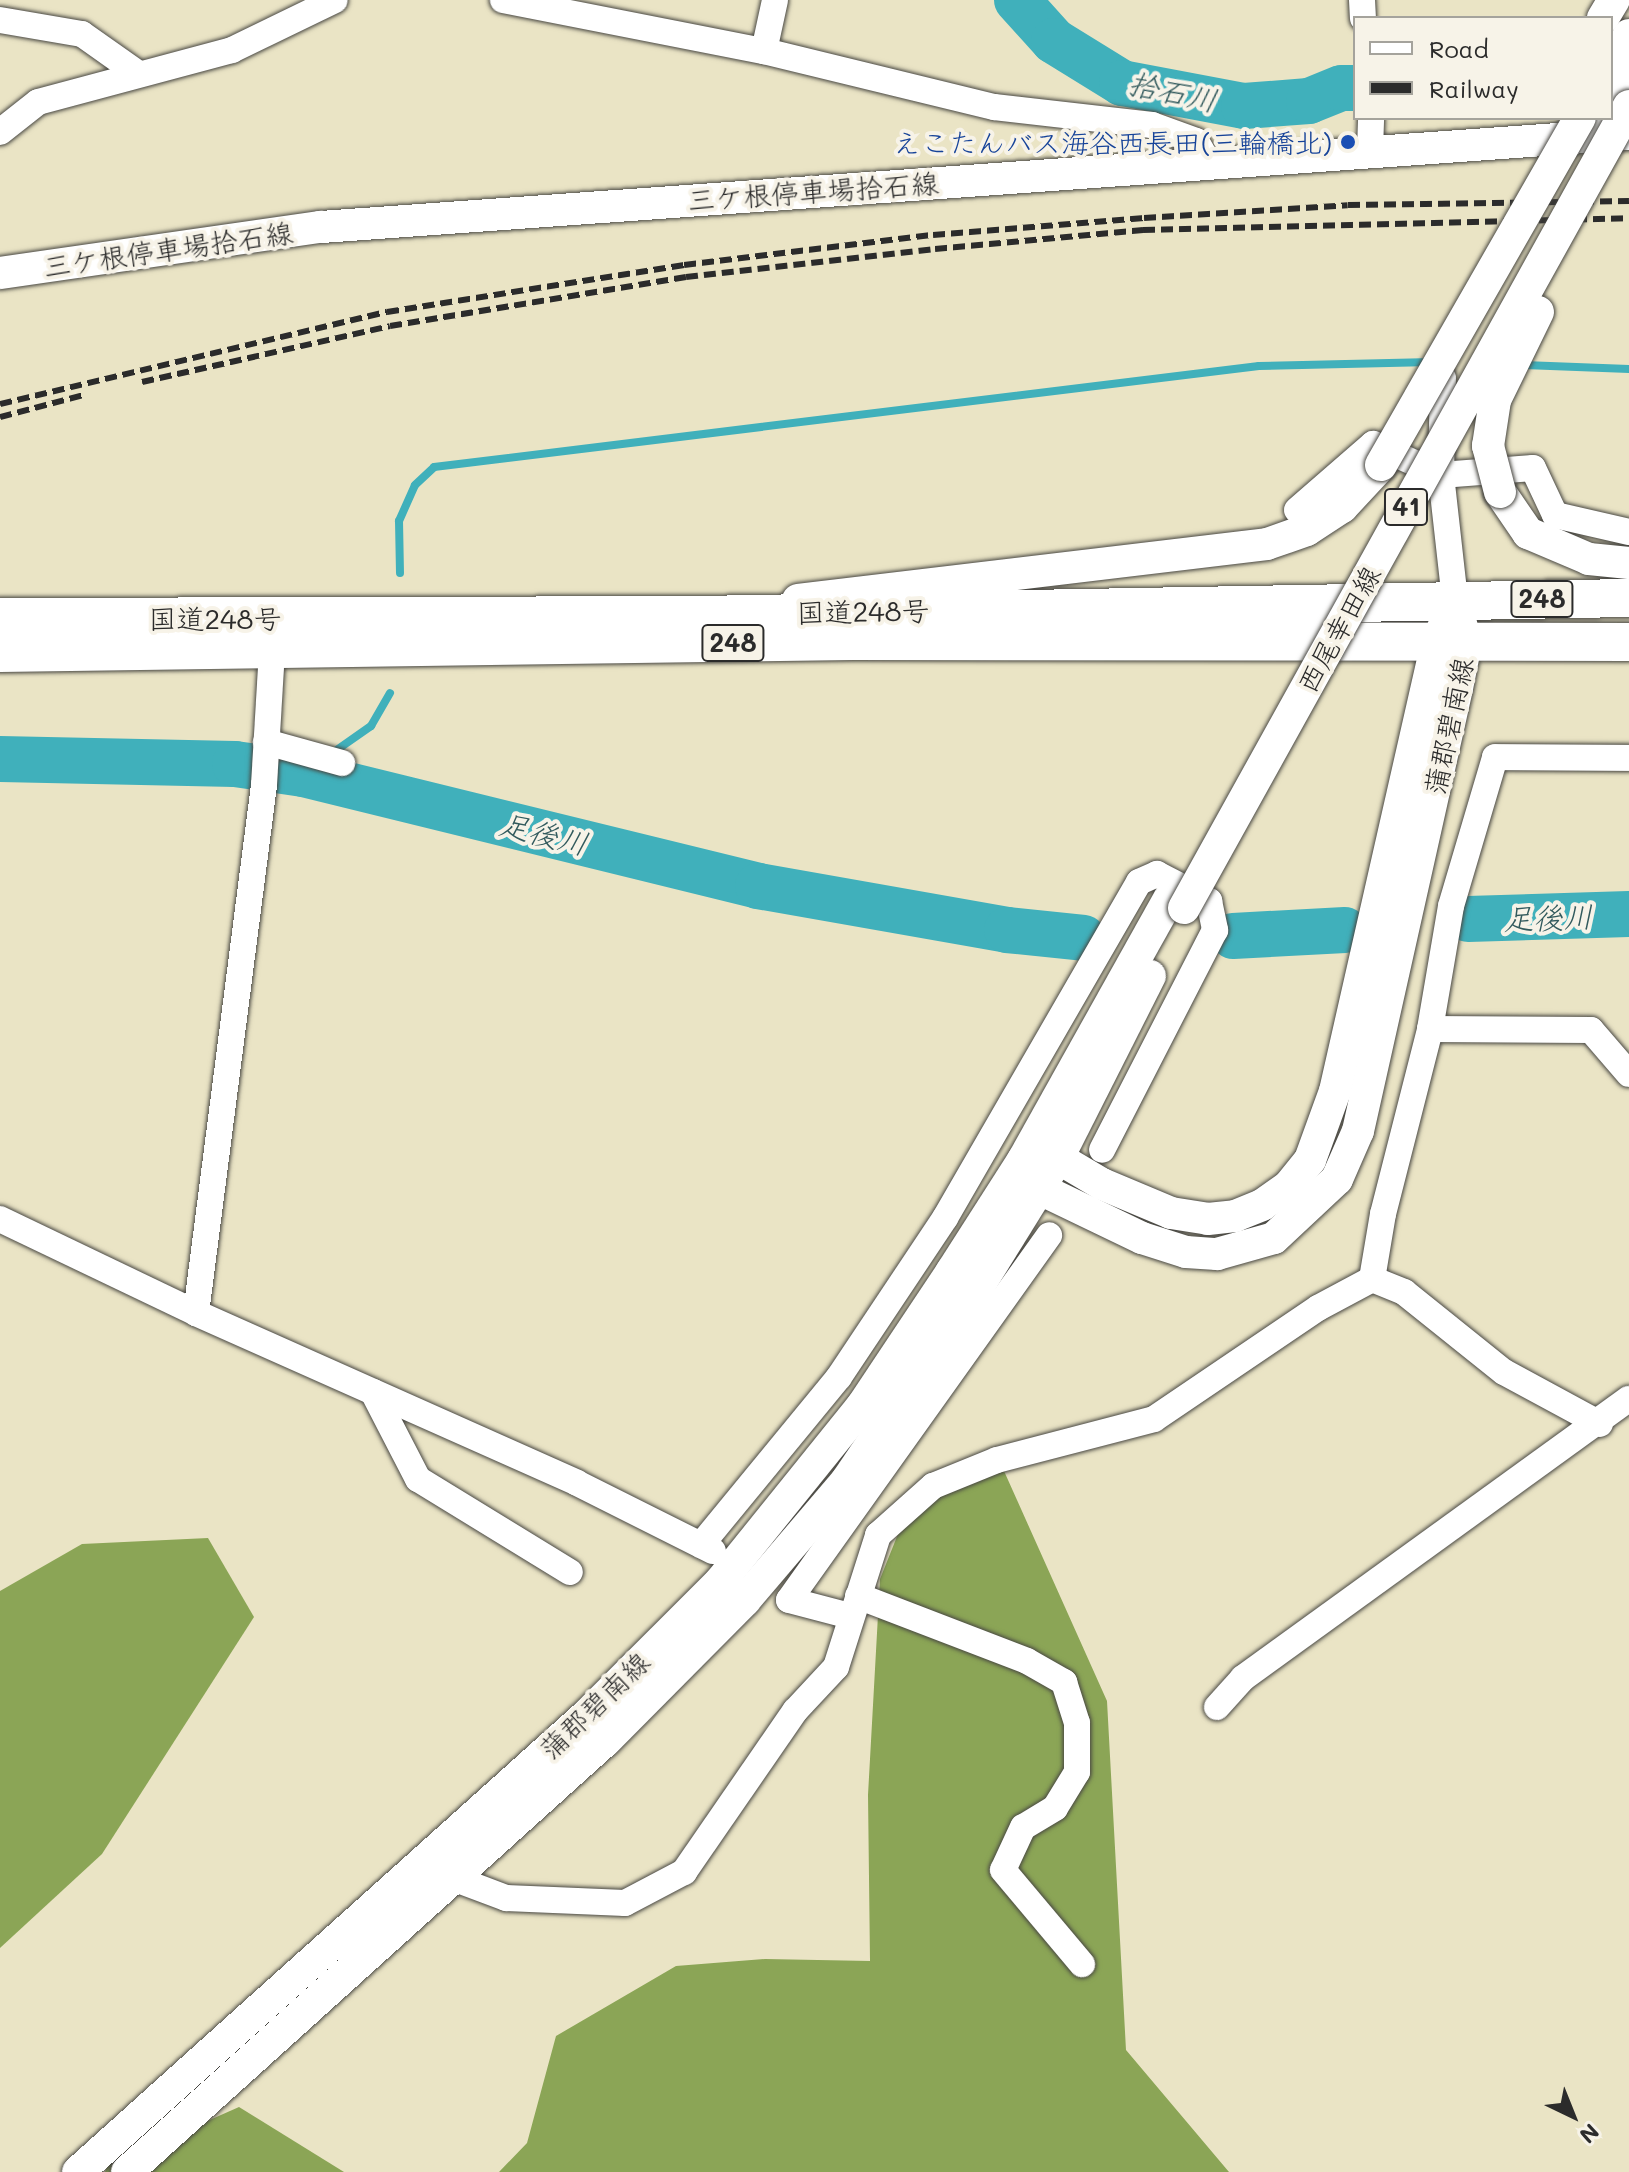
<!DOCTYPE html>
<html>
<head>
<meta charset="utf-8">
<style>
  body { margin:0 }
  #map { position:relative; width:1629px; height:2172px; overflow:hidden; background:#eae4c5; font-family:Mali,"Klee One",sans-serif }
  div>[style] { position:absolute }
  .forest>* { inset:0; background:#8ba556 }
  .stream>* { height:8px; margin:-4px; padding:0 4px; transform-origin:4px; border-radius:4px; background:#40b0bb }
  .river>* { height:46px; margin:-23px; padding:0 23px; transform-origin:23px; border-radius:23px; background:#40b0bb }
  .roads { filter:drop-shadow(0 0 2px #484742) drop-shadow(0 0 2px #484742) }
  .minor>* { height:26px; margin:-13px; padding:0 13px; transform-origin:13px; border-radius:13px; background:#fff }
  .major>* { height:32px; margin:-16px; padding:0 16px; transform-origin:16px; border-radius:16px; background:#fff }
  .highway>* { height:38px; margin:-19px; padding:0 19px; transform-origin:19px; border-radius:19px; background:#fff }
  .rail>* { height:6px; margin-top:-3px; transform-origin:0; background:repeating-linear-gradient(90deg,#2b2b2b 0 12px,transparent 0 18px) }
  .bridges { filter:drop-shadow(0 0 2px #484742) drop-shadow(0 0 2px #484742) }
  .major-bridge>* { height:32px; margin:-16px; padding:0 16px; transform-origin:16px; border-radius:16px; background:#fff }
  .dots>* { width:22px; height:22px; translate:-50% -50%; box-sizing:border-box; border:4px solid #f7f3e8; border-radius:50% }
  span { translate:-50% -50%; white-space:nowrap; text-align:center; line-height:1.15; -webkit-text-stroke:8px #f7f3e8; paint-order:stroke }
  .shield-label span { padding:2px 6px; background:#f7f3e8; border:2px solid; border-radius:6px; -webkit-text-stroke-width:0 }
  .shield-label { font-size:26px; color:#2b2b2b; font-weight:700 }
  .transit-label { font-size:28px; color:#164399 }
  .right { translate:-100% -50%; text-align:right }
  .street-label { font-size:28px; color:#2b2b2b }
  .water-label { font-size:30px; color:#325a5d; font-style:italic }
  .legend { position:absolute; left:1353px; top:16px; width:260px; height:104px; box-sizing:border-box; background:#f7f3e8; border:2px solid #a5a39c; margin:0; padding:10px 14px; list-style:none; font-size:24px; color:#2b2b2b }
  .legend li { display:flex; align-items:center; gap:16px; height:40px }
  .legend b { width:40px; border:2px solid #a5a39c }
  .north { position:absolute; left:1533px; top:2076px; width:80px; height:80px; -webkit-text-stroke:6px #f7f3e8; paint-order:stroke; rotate:137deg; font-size:22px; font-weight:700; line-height:32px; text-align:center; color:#2b2b2b }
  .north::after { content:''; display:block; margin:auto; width:28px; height:36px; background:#2b2b2b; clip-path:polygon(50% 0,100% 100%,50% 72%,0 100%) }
</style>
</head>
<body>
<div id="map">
  <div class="forest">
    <div style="clip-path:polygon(1004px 1471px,1107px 1701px,1126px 2050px,1229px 2172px,499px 2172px,527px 2143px,556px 2036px,676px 1966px,765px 1959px,870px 1961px,868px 1795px,880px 1579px,912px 1499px)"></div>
    <div style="clip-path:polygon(208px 1538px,254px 1617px,102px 1854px,0 1948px,0 1591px,82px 1544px)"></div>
    <div style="clip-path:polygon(239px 2107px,344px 2172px,105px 2172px,108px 2165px)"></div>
  </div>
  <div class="stream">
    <div style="left:1522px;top:365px;width:107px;rotate:2.1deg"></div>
    <div style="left:400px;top:573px;width:52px;rotate:-91.1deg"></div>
    <div style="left:399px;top:521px;width:39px;rotate:-66deg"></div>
    <div style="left:415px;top:485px;width:26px;rotate:-43deg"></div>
    <div style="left:434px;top:467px;width:831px;rotate:-6.98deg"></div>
    <div style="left:1259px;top:366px;width:173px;rotate:-1.3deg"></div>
    <div style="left:331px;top:754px;width:49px;rotate:-35deg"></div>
    <div style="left:371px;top:726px;width:38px;rotate:-60deg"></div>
    <div style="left:303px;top:774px;width:21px;rotate:-35deg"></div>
  </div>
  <div class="river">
    <div style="left:1017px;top:0;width:55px;rotate:47.9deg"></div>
    <div style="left:1054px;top:41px;width:80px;rotate:31.7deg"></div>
    <div style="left:1122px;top:83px;width:124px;rotate:10.7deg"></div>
    <div style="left:1244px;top:106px;width:65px;rotate:-4.4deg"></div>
    <div style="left:1309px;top:101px;width:35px;rotate:-22deg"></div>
    <div style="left:1342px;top:88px;width:13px"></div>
    <div style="left:0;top:759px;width:235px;rotate:1.2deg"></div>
    <div style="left:235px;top:764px;width:69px;rotate:8.4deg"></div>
    <div style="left:303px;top:774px;width:469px;rotate:13.8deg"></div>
    <div style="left:758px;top:886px;width:253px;rotate:10deg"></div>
    <div style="left:1007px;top:930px;width:77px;rotate:5.9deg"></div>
    <div style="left:1468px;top:919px;width:161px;rotate:-1.8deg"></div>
    <div style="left:1233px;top:936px;width:112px;rotate:-3.1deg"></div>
  </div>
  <div class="roads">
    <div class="minor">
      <div style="left:503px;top:0;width:266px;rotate:11.1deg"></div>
      <div style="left:764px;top:51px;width:237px;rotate:13.7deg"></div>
      <div style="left:994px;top:107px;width:159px;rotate:6.5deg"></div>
      <div style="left:1152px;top:125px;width:47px;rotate:20deg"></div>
      <div style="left:1196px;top:141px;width:24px;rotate:60deg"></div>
      <div style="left:1362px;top:0;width:18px;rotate:87deg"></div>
      <div style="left:0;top:20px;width:83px;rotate:9.7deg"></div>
      <div style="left:82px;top:34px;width:67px;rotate:35.3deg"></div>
      <div style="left:764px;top:51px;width:52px;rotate:-77.8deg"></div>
      <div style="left:0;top:132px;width:48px;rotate:-38.3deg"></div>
      <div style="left:38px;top:102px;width:201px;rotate:-15deg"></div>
      <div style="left:232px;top:50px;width:114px;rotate:-25.9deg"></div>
      <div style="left:1370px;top:150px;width:32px;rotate:-88deg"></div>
      <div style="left:1443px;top:378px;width:97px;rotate:91.2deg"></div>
      <div style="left:1441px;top:475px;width:126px;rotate:83.6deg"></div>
      <div style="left:1297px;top:510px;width:101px;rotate:-41deg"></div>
      <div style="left:1373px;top:444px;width:75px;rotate:24.5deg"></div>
      <div style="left:1441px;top:475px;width:92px;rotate:-4.4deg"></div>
      <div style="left:1533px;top:468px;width:52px;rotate:64.9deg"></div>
      <div style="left:1555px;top:515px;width:76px;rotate:12.9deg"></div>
      <div style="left:266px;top:742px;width:79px;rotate:15.4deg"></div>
      <div style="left:1430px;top:1029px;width:161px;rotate:0.4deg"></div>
      <div style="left:1591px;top:1030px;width:58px;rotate:49.2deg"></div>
      <div style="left:0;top:1219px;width:217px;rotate:25.6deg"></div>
      <div style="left:196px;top:1313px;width:417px;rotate:24deg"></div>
      <div style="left:577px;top:1483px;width:152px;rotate:26.6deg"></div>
      <div style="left:1372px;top:1279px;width:66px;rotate:-80.4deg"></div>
      <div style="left:1383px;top:1214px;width:191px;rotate:-75.7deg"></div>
      <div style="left:1430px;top:1029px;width:125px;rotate:-80.3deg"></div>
      <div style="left:1451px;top:906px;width:155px;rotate:-73.5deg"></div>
      <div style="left:1495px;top:757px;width:134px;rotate:0.4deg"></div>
      <div style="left:196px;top:1313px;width:532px;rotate:-82.66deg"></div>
      <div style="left:264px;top:785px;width:134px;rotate:-86.6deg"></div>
      <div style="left:373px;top:1392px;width:98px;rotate:62.7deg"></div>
      <div style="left:418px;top:1479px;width:178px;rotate:31.5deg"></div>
      <div style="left:701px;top:1545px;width:217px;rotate:-50.6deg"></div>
      <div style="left:839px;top:1377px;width:191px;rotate:-56.3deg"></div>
      <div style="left:945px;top:1218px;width:388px;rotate:-60deg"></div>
      <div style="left:1139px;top:882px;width:20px;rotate:-24deg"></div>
      <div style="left:1157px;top:874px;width:59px;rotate:27.4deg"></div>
      <div style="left:1209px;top:901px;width:30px;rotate:78deg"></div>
      <div style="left:1215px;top:930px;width:247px;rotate:117.2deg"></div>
      <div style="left:858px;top:1596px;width:181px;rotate:21deg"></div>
      <div style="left:1027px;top:1661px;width:43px;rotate:29.6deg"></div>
      <div style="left:1064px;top:1682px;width:43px;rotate:72.4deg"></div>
      <div style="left:1077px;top:1723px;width:49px;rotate:90deg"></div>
      <div style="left:1077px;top:1772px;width:42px;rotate:121.4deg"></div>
      <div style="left:1055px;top:1808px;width:37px;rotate:149deg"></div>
      <div style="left:1023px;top:1827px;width:47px;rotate:114.9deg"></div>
      <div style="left:1003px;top:1870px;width:123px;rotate:50deg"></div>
      <div style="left:850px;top:1616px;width:63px;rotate:-165.3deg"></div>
      <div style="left:789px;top:1600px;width:448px;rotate:-54.5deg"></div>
      <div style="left:1217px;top:1707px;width:39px;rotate:-48deg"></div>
      <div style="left:1243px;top:1678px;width:476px;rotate:-35.9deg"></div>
      <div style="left:453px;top:1878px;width:57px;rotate:20.7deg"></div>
      <div style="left:506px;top:1898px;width:119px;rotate:2.4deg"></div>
      <div style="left:625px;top:1903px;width:67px;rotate:-27.7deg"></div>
      <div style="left:684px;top:1872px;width:196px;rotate:-55.4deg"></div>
      <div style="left:795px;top:1711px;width:60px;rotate:-47deg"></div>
      <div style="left:836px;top:1667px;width:139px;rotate:-72.3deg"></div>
      <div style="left:878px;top:1535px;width:74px;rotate:-41.7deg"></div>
      <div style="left:933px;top:1486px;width:69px;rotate:-22.1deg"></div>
      <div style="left:997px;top:1460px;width:162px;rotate:-14.6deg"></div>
      <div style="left:1154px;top:1419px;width:198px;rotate:-34.1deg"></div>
      <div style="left:1318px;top:1308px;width:61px;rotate:-28.2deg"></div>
      <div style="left:1372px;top:1279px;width:35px;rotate:22deg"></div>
      <div style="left:1404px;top:1292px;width:128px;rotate:38.7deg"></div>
      <div style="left:1504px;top:1372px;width:109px;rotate:28.4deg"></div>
    </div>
    <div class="major">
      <div style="left:1603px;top:18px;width:21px;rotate:-59deg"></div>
      <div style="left:1611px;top:65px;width:35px;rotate:-59deg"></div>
      <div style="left:1611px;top:112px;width:38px;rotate:-61deg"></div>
      <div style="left:0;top:273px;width:324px;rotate:-8.2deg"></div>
      <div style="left:321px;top:227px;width:1311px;rotate:-4.07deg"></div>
      <div style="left:1500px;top:492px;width:50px;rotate:55.7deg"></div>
      <div style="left:1528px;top:533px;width:66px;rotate:23.1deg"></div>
      <div style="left:1589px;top:559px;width:40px;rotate:5.7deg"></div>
      <div style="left:798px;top:600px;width:472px;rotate:-6.8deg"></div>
      <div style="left:1267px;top:544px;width:42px;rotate:-19.3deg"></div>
      <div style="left:1307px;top:530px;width:42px;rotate:-33.3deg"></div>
      <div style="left:1342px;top:507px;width:57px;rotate:-47.1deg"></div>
      <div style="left:1038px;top:1159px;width:20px;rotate:-3deg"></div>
      <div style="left:1058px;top:1158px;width:51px;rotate:30.6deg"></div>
      <div style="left:1102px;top:1184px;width:75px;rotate:22.8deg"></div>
      <div style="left:1171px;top:1213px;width:37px;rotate:9deg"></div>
      <div style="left:1208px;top:1219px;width:27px;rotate:-6deg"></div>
      <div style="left:1235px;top:1216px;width:29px;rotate:-22deg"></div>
      <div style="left:1262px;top:1205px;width:32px;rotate:-35deg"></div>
      <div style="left:1288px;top:1187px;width:35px;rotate:-51deg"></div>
      <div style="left:1310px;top:1160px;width:73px;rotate:-70.1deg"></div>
      <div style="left:1335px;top:1091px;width:460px;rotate:-77.2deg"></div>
      <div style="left:1437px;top:642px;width:25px;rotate:-67deg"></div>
      <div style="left:1028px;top:1169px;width:23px;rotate:59deg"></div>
      <div style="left:1040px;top:1189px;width:113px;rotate:25.7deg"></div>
      <div style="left:1142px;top:1238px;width:46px;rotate:17.7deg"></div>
      <div style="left:1186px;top:1252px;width:31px;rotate:4deg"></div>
      <div style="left:1217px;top:1254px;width:59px;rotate:-15.7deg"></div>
      <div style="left:1274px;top:1238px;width:86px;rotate:-43.1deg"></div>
      <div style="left:1337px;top:1179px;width:52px;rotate:-66.4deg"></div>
      <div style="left:1358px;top:1131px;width:454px;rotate:-77.4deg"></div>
      <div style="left:1457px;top:688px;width:46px;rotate:-78.7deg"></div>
      <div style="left:1466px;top:643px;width:44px;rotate:-104.3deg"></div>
      <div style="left:78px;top:2172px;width:684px;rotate:-41.92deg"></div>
      <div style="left:587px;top:1715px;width:188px;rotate:-45deg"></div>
      <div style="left:720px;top:1582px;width:226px;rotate:-51.1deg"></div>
      <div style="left:862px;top:1406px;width:162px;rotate:-56.3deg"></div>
      <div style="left:952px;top:1271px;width:132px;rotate:-57.4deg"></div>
      <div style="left:1023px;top:1160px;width:299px;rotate:-60.8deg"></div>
      <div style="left:127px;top:2172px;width:645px;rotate:-42.05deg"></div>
      <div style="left:606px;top:1740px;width:197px;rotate:-45.2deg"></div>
      <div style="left:745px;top:1600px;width:157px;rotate:-49.6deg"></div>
      <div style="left:847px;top:1480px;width:237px;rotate:-55.8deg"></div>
      <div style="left:980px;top:1284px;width:148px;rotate:-58.2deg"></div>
      <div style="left:1058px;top:1158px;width:204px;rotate:-63.2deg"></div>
    </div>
    <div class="highway">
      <div style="left:0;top:617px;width:700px;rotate:-0.16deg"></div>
      <div style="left:700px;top:615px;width:929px;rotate:-1.05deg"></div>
      <div style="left:0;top:653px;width:853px;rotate:-0.81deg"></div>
      <div style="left:853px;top:641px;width:776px;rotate:0.07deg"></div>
    </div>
  </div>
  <div class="rail">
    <div style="left:142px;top:382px;width:254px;rotate:-12.7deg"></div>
    <div style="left:390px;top:326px;width:300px;rotate:-9.4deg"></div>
    <div style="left:686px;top:277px;width:251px;rotate:-6.4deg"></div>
    <div style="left:935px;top:249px;width:209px;rotate:-5.2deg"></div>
    <div style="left:1143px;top:230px;width:486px;rotate:-1.4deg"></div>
    <div style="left:0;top:404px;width:398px;rotate:-13.4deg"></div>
    <div style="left:387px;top:312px;width:301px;rotate:-9deg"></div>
    <div style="left:684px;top:265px;width:251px;rotate:-6.9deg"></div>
    <div style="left:933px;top:235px;width:212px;rotate:-4.6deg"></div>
    <div style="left:1144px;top:218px;width:204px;rotate:-3.6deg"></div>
    <div style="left:1348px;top:205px;width:281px;rotate:-0.8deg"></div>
    <div style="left:0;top:417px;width:86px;rotate:-14.8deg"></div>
  </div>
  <div class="bridges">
    <div class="major-bridge">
      <div style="left:1381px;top:465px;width:400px;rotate:-60.2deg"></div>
      <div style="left:1500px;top:492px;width:48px;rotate:-104.6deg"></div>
      <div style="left:1488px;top:446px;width:47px;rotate:-81.3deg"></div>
      <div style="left:1495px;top:400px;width:98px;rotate:-64deg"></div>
      <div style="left:1184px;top:908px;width:917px;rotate:-60.98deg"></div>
    </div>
  </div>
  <div class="dots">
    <div style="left:1348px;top:142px;background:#1a4fb4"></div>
  </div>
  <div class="shield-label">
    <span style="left:1406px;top:507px">41</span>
    <span style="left:1542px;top:599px">248</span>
    <span style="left:733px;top:643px">248</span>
  </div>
  <div class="transit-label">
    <span class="right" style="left:1332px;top:142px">えこたんバス海谷西長田(三輪橋北)</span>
  </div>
  <div class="street-label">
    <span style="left:813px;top:191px;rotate:-4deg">三ケ根停車場拾石線</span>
    <span style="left:168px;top:249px;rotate:-8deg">三ケ根停車場拾石線</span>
    <span style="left:863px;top:611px;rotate:-1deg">国道248号</span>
    <span style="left:215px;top:618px">国道248号</span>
    <span style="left:1338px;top:629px;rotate:-61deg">西尾幸田線</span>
    <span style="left:1448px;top:726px;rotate:-78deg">蒲郡碧南線</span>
    <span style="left:594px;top:1705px;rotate:-44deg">蒲郡碧南線</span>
  </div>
  <div class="water-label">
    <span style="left:1173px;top:91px;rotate:12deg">拾石川</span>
    <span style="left:544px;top:833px;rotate:14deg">足後川</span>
    <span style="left:1548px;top:917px;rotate:-2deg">足後川</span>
  </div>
  <ul class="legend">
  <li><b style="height:10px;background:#fff"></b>Road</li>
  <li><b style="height:10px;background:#2b2b2b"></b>Railway</li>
  </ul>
  <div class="north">N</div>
</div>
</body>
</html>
